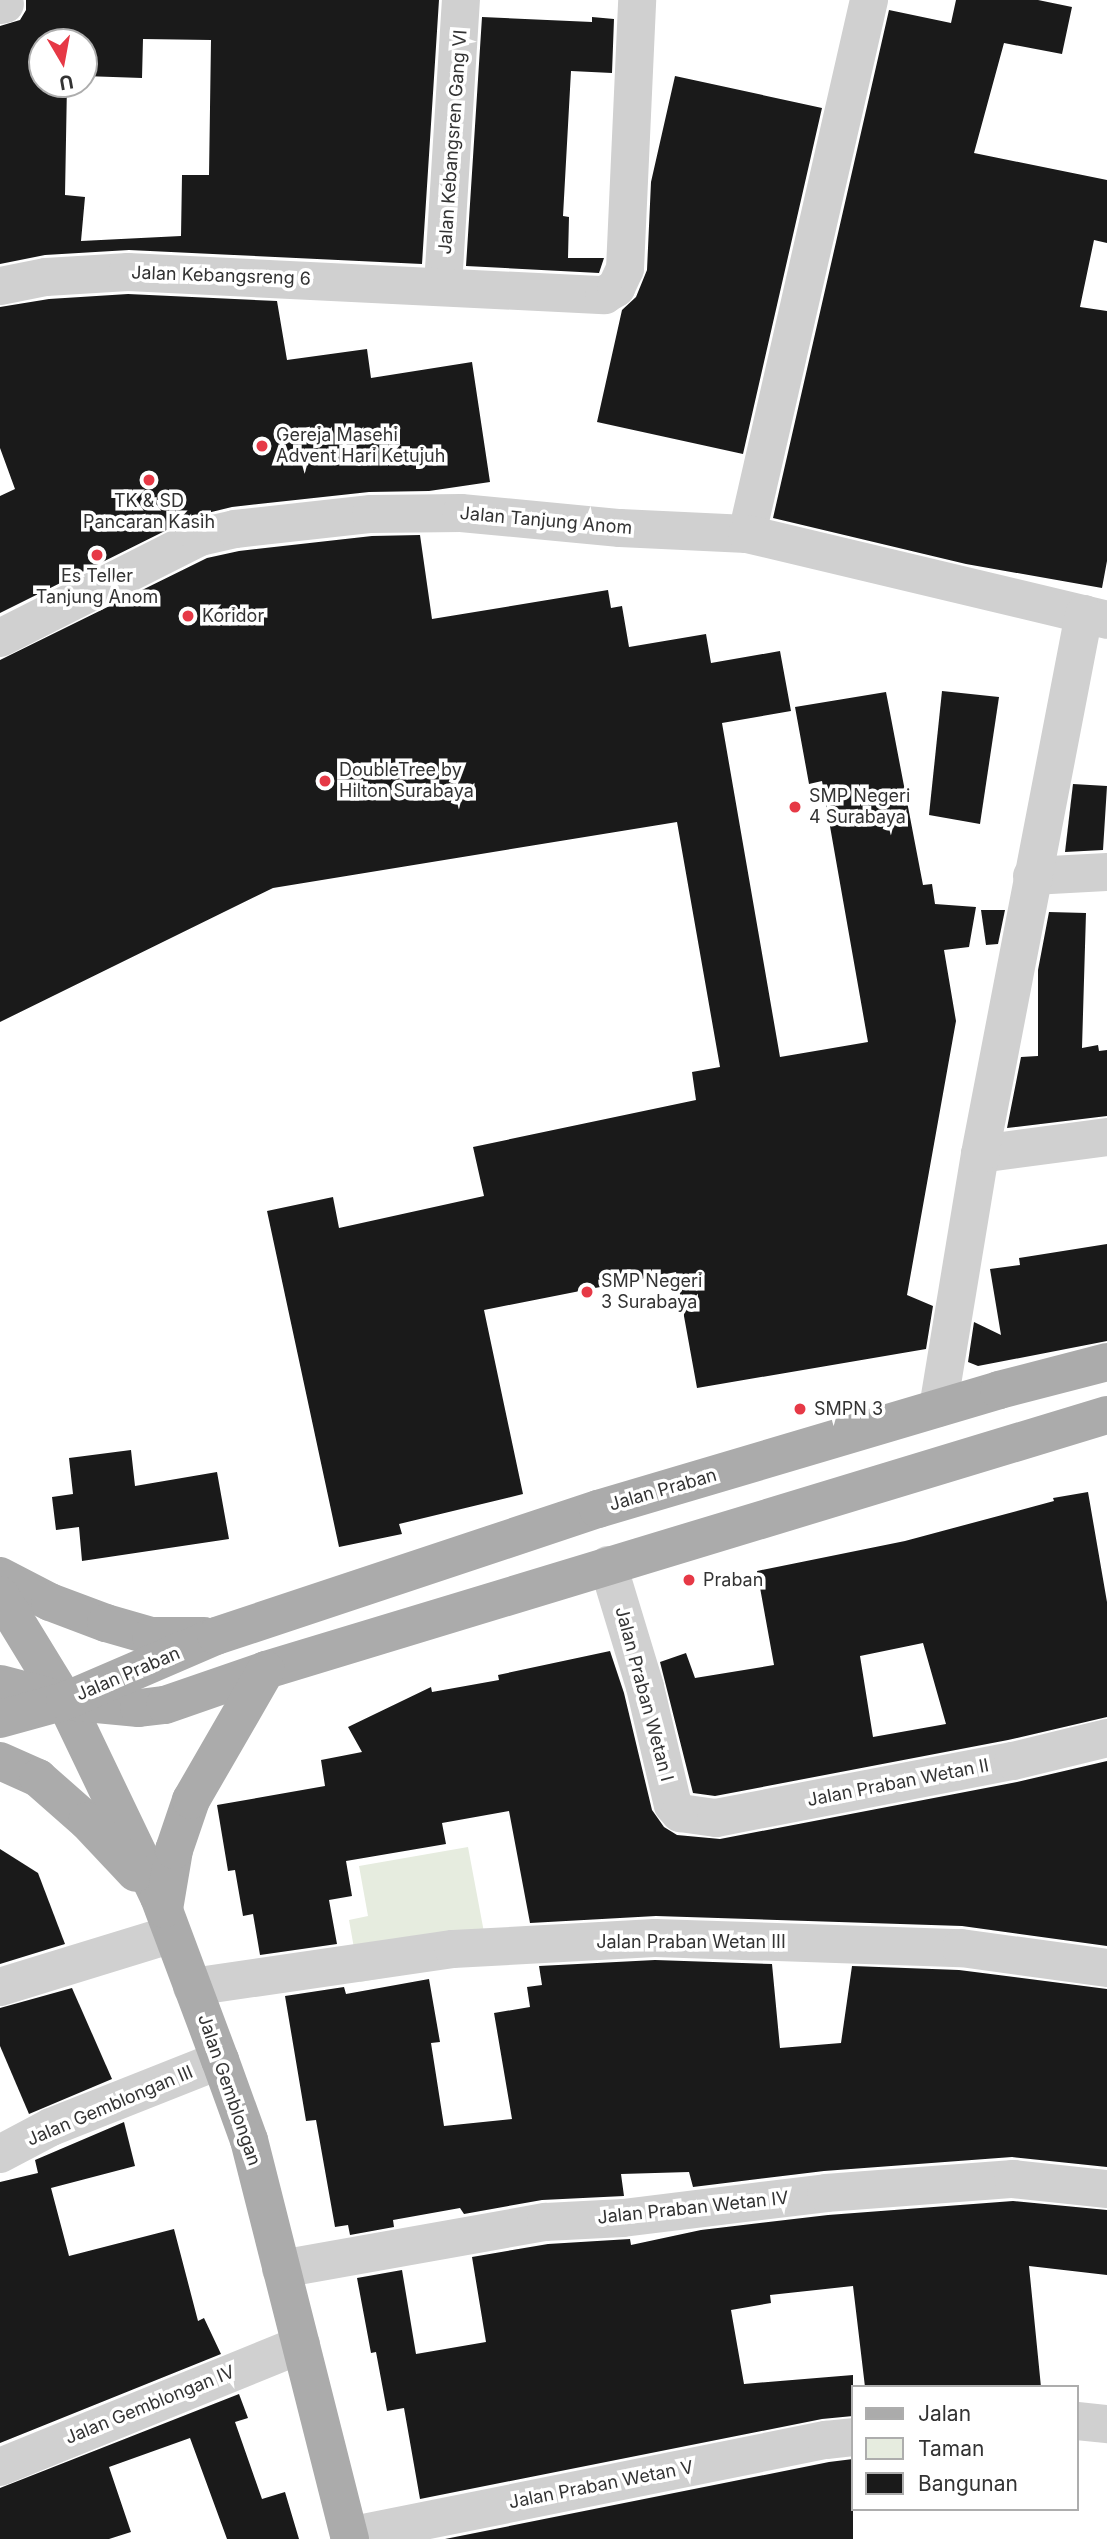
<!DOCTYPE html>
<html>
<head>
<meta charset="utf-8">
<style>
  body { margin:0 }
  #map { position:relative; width:1107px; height:2539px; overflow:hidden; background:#fff; font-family:Inter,sans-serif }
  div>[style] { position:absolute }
  .green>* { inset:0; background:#e6ecdf }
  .building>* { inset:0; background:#1a1a1a }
  .minor>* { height:38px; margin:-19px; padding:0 19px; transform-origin:19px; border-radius:19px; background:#d0d0d0 }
  .major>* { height:38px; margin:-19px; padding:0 19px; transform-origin:19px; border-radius:19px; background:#ababab }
  .dots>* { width:19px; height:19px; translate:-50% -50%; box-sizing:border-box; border:4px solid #fff; border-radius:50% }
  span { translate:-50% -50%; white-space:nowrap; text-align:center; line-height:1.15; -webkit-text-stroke:7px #fff; paint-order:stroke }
  .street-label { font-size:18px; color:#333 }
  .poi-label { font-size:18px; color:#333 }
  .left { translate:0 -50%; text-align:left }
  .legend { position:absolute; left:851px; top:2385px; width:228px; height:126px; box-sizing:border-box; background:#fff; border:2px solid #adadad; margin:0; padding:9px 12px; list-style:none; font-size:21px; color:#333 }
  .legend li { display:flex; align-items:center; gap:14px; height:35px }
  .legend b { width:35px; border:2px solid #adadad }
  .north { position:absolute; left:28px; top:28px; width:70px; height:70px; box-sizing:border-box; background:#fff; border:2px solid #adadad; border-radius:50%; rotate:170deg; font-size:19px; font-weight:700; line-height:28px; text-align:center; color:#333 }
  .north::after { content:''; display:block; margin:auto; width:24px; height:32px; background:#e63946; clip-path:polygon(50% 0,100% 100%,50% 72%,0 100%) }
</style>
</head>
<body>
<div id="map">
  <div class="green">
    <div style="clip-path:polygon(468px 1847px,489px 1959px,360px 1982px,349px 1920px,368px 1916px,359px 1866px)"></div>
  </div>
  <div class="building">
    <div style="clip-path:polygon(evenodd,26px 0,439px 0,422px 264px,129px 250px,45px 255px,0 264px,0 26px,20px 20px,26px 10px,26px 0,143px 39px,211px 40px,209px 175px,182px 175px,181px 236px,81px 241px,85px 197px,65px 195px,67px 84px,42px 84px,42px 42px,84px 42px,84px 76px,142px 78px,143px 39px)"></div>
    <div style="clip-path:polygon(956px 0,1038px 0,1072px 7px,1062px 54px,1004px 43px,974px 153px,1107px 180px,1107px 243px,1094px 240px,1080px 307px,1107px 311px,1107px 561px,1102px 588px,966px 564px,773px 518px,889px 10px,951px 23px)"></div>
    <div style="clip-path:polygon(482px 17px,592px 22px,592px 17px,614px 19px,612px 73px,571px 71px,563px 216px,569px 217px,568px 258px,604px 258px,599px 273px,466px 266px)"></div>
    <div style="clip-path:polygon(675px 76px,822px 108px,743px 454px,597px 422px,622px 310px,636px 297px,647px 270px,651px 182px)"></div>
    <div style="clip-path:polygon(128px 294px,277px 301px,287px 360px,367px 349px,371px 378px,472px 362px,490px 482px,429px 491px,369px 492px,232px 507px,195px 516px,0 613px,0 496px,15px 489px,0 448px,0 307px,49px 299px)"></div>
    <div style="clip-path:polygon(420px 535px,432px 619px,608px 590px,611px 608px,622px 606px,629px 647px,706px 634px,711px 663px,780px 651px,791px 711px,722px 723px,780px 1057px,868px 1042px,822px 781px,809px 784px,795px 707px,886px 692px,923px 885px,932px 884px,935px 904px,976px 907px,969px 947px,944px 950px,956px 1021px,907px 1295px,933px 1306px,926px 1349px,697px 1388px,676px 1272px,484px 1310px,523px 1494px,399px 1524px,402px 1534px,339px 1547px,267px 1211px,333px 1197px,339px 1228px,484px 1196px,473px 1147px,696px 1100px,692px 1072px,720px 1067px,677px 822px,273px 888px,0 1022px,0 660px,207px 558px,239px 551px,372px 536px)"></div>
    <div style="clip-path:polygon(942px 691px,999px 697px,980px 824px,929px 815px)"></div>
    <div style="clip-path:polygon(1073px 784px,1107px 786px,1103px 850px,1065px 852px)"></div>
    <div style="clip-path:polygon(981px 910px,1005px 910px,998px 944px,986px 945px)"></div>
    <div style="clip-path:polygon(1049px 912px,1086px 913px,1082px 1048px,1098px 1045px,1099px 1051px,1107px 1050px,1107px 1116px,1007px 1128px,1021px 1057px,1038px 1056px,1038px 970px)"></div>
    <div style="clip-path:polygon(1107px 1244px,1107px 1341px,978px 1366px,968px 1362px,974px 1322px,1001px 1335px,990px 1269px,1020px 1265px,1019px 1258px)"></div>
    <div style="clip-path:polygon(131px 1450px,135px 1486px,217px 1472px,229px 1539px,82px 1561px,79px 1527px,56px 1530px,52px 1497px,73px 1494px,69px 1458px)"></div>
    <div style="clip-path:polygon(evenodd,1088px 1492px,1107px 1602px,1107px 1717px,1008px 1740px,715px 1796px,693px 1793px,660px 1662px,686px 1653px,695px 1678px,774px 1665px,757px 1571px,905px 1541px,1054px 1501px,1053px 1498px,1088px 1492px,923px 1643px,946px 1724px,873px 1737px,860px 1656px,923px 1643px)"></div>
    <div style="clip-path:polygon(610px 1651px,624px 1693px,652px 1810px,664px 1827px,677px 1835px,720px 1839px,1017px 1782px,1107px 1761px,1107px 1946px,962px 1926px,656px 1916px,530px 1923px,509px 1811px,442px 1823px,446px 1844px,346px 1861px,352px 1896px,329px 1900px,337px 1944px,260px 1955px,253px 1914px,243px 1916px,235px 1870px,228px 1871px,217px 1805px,325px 1786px,321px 1760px,362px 1752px,348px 1727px,431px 1687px,432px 1692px,499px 1680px,498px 1675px)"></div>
    <div style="clip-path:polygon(0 1849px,38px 1873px,65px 1944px,0 1964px)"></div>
    <div style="clip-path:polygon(655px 1960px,772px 1964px,780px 2048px,841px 2043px,852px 1966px,959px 1970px,1107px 1989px,1107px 2167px,1012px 2157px,824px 2171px,693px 2187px,689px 2172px,621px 2174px,624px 2196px,542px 2200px,464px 2214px,460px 2208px,393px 2220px,394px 2227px,350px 2235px,348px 2225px,335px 2227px,316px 2120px,306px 2121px,285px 1996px,344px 1987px,346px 1994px,429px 1979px,440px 2042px,431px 2043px,444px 2126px,512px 2119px,494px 2013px,530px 2007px,527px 1987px,542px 1985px,539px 1966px)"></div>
    <div style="clip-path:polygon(72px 1988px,112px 2079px,29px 2114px,0 2046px,0 2008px)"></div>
    <div style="clip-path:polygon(124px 2122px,135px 2166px,51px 2188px,69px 2256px,174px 2229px,198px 2321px,204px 2318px,221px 2354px,0 2443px,0 2182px,38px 2173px,35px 2160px)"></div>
    <div style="clip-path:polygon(1013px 2201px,1107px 2210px,1107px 2275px,1029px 2266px,1041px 2387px,865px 2387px,853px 2286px,770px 2295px,771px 2303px,731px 2310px,744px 2384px,853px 2375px,853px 2416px,822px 2419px,420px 2499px,404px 2408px,387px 2411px,376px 2352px,371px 2353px,357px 2278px,402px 2270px,416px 2354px,486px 2342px,472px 2257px,548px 2244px,630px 2239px,631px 2245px,701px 2230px,828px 2215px)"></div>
    <div style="clip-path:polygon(239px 2394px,248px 2418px,235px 2422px,262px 2499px,285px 2492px,299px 2539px,227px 2539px,190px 2438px,109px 2467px,131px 2532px,109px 2539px,0 2539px,0 2488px)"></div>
    <div style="clip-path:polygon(853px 2459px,853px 2539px,445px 2539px,829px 2462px)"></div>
  </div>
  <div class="minor">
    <div style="left:0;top:5px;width:5px;rotate:-11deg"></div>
    <div style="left:443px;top:285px;width:286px;rotate:-86.4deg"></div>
    <div style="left:0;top:286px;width:47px;rotate:-11.1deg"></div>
    <div style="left:46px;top:277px;width:82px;rotate:-3.5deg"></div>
    <div style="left:128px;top:272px;width:477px;rotate:2.8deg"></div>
    <div style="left:604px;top:295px;width:14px;rotate:-30deg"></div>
    <div style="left:616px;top:288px;width:21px;rotate:-65deg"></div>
    <div style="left:625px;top:269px;width:269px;rotate:-87.4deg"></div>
    <div style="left:747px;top:534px;width:548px;rotate:-77.13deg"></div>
    <div style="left:0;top:638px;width:224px;rotate:-26.8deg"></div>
    <div style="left:200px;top:537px;width:36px;rotate:-13deg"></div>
    <div style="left:235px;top:529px;width:137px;rotate:-6.3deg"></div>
    <div style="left:371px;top:514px;width:90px;rotate:-0.6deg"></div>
    <div style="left:461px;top:513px;width:160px;rotate:5.4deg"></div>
    <div style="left:620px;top:528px;width:127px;rotate:2.7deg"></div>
    <div style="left:747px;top:534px;width:370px;rotate:13.4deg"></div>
    <div style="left:1032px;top:876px;width:75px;rotate:-3.1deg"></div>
    <div style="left:980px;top:1154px;width:128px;rotate:-7.6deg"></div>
    <div style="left:938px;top:1408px;width:257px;rotate:-80.6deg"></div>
    <div style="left:980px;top:1154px;width:550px;rotate:-79.1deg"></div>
    <div style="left:608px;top:1565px;width:127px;rotate:73.1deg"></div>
    <div style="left:645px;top:1687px;width:121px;rotate:76.7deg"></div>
    <div style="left:673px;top:1805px;width:11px;rotate:49deg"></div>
    <div style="left:680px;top:1813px;width:36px;rotate:8deg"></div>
    <div style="left:716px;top:1818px;width:302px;rotate:-10.9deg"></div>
    <div style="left:1013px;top:1761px;width:97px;rotate:-13.7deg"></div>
    <div style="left:0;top:1987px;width:180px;rotate:-17.1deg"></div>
    <div style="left:192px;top:1987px;width:264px;rotate:-8.3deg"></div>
    <div style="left:453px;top:1949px;width:202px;rotate:-3.1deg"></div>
    <div style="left:655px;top:1938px;width:306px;rotate:1.9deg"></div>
    <div style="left:961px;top:1948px;width:147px;rotate:7.8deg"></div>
    <div style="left:0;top:2154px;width:58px;rotate:-27.9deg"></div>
    <div style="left:51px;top:2127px;width:182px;rotate:-21.6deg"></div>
    <div style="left:281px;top:2269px;width:269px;rotate:-10.1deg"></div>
    <div style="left:546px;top:2222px;width:77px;rotate:-3deg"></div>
    <div style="left:623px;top:2218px;width:205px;rotate:-7deg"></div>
    <div style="left:826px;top:2193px;width:188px;rotate:-4.3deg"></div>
    <div style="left:1013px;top:2179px;width:95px;rotate:6.1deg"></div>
    <div style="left:1077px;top:2421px;width:30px;rotate:6deg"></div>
    <div style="left:0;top:2467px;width:325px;rotate:-22.1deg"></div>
    <div style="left:349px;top:2536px;width:487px;rotate:-11.4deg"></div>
    <div style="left:826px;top:2440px;width:27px;rotate:-6deg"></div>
  </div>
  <div class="major">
    <div style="left:0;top:1576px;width:56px;rotate:27.5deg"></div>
    <div style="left:50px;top:1602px;width:60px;rotate:20.6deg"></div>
    <div style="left:106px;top:1623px;width:47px;rotate:16.1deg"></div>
    <div style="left:151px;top:1636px;width:53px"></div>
    <div style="left:0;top:1595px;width:124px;rotate:58.5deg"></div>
    <div style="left:65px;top:1701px;width:217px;rotate:64.4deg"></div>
    <div style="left:159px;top:1897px;width:174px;rotate:69.5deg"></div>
    <div style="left:220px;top:2060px;width:85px;rotate:70.1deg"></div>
    <div style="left:249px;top:2140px;width:412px;rotate:75.8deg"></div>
    <div style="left:0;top:1684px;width:67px;rotate:14.7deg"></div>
    <div style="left:65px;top:1701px;width:74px;rotate:5.4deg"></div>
    <div style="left:139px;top:1708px;width:26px;rotate:-7deg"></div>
    <div style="left:165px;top:1705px;width:107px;rotate:-19.1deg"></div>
    <div style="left:266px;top:1670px;width:879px;rotate:-16.87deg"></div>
    <div style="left:0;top:1719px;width:67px;rotate:-15.5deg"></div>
    <div style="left:65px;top:1701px;width:164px;rotate:-23.3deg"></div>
    <div style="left:216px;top:1636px;width:403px;rotate:-18.4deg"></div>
    <div style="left:598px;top:1509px;width:418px;rotate:-16.5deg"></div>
    <div style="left:999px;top:1390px;width:112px;rotate:-14.5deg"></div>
    <div style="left:0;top:1761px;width:42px;rotate:24.1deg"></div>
    <div style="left:38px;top:1778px;width:65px;rotate:41.3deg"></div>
    <div style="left:87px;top:1821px;width:71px;rotate:46.7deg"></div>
    <div style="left:164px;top:1909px;width:60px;rotate:-80.4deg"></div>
    <div style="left:174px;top:1850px;width:53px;rotate:-71.2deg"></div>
    <div style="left:191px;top:1800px;width:150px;rotate:-60deg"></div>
  </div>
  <div class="dots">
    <div style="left:262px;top:446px;background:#e63946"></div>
    <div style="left:149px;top:480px;background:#e63946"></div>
    <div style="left:97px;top:555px;background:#e63946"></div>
    <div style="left:188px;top:616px;background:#e63946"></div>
    <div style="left:325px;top:781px;background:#e63946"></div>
    <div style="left:795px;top:807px;background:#e63946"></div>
    <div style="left:587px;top:1292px;background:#e63946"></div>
    <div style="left:800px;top:1409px;background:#e63946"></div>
    <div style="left:689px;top:1580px;background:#e63946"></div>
  </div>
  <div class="street-label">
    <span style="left:453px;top:142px;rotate:-86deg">Jalan Kebangsren Gang VI</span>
    <span style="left:221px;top:276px;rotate:2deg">Jalan Kebangsreng 6</span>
    <span style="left:546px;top:521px;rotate:5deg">Jalan Tanjung Anom</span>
    <span style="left:663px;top:1490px;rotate:-16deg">Jalan Praban</span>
    <span style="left:128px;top:1674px;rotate:-23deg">Jalan Praban</span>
    <span style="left:644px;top:1694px;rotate:75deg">Jalan Praban Wetan I</span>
    <span style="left:898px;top:1783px;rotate:-11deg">Jalan Praban Wetan II</span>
    <span style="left:691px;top:1942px">Jalan Praban Wetan III</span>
    <span style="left:229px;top:2090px;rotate:71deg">Jalan Gemblongan</span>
    <span style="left:110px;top:2106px;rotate:-23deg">Jalan Gemblongan III</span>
    <span style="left:693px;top:2208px;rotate:-6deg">Jalan Praban Wetan IV</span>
    <span style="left:150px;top:2405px;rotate:-22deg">Jalan Gemblongan IV</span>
    <span style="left:601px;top:2485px;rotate:-11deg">Jalan Praban Wetan V</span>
  </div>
  <div class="poi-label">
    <span class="left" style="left:276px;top:446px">Gereja Masehi<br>Advent Hari Ketujuh</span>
    <span style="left:149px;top:512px">TK &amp; SD<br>Pancaran Kasih</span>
    <span style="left:97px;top:587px">Es Teller<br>Tanjung Anom</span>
    <span class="left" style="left:202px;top:616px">Koridor</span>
    <span class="left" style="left:339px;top:781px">DoubleTree by<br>Hilton Surabaya</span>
    <span class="left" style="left:809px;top:807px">SMP Negeri<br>4 Surabaya</span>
    <span class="left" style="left:601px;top:1292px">SMP Negeri<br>3 Surabaya</span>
    <span class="left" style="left:814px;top:1409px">SMPN 3</span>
    <span class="left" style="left:703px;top:1580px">Praban</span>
  </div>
  <ul class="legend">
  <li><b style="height:9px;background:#ababab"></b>Jalan</li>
  <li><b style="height:19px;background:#e6ecdf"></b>Taman</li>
  <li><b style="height:19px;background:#1a1a1a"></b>Bangunan</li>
  </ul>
  <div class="north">U</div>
</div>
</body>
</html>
